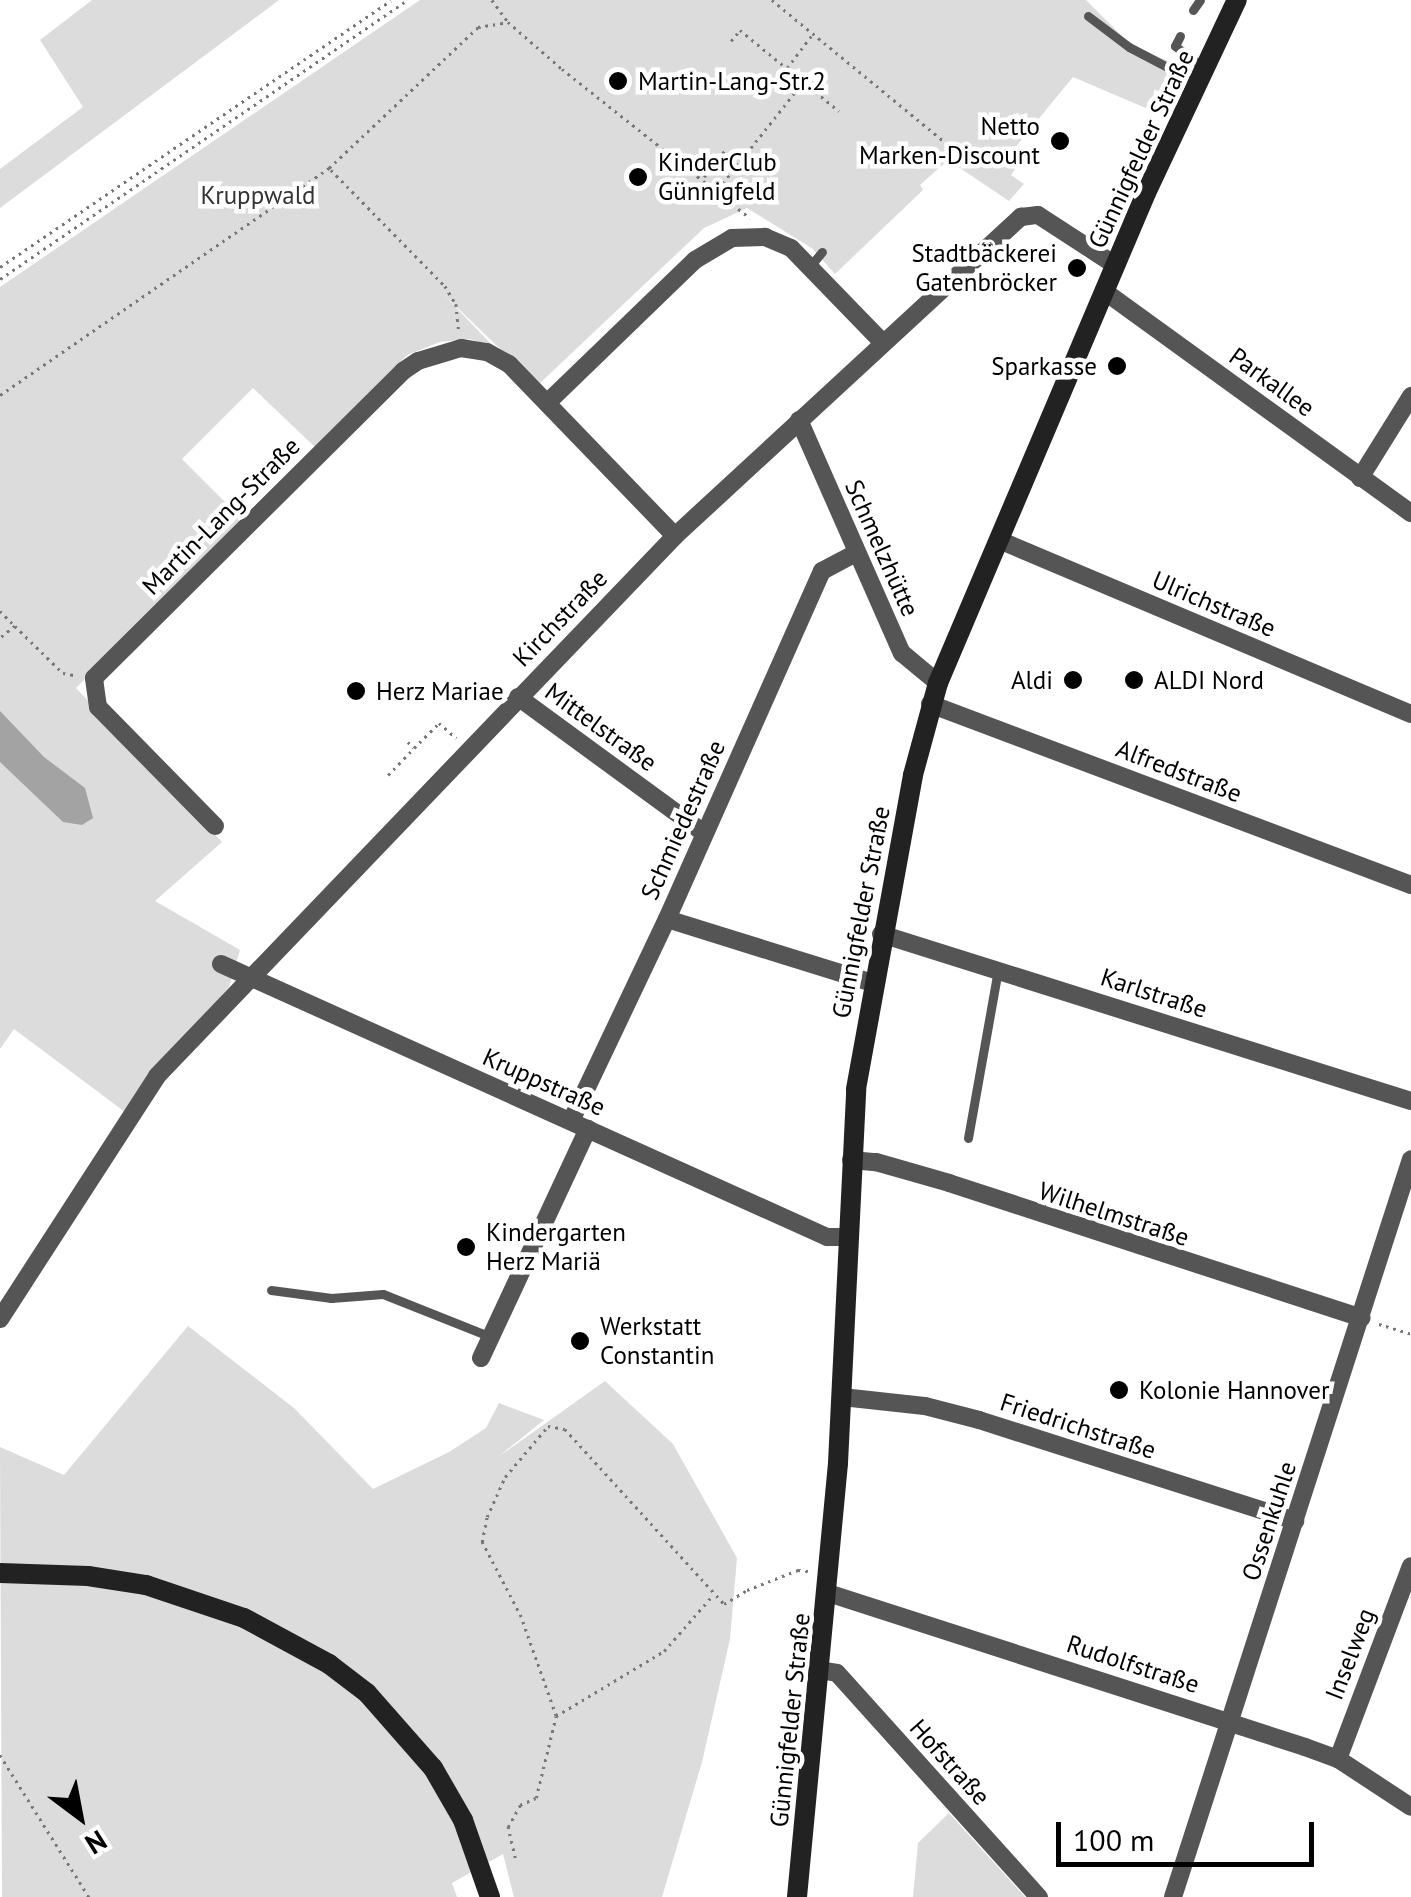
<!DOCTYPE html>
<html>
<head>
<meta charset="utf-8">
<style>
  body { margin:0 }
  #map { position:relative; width:1411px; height:1897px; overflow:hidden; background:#fff; font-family:"PT Sans",sans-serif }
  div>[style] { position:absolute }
  .green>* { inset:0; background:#dcdcdc }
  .water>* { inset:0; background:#a3a3a3 }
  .path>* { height:2.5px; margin-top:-1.25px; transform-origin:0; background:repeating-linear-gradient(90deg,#777 0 2.5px,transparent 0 7.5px) }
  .lane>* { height:9px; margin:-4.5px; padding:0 4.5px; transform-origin:4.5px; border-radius:4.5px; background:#555 }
  .street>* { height:18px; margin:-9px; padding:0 9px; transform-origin:9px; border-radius:9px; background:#555 }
  .secondary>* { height:20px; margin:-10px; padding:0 10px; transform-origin:10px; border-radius:10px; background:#222 }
  .dots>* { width:28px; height:28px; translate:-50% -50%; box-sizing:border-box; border:5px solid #fff; border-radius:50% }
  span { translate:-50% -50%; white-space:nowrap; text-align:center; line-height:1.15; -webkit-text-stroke:9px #fff; paint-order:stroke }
  .poi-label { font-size:25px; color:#000 }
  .left { translate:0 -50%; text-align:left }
  .right { translate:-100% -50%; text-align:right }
  .street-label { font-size:25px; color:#000 }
  .park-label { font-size:25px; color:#333 }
  .north { position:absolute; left:30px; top:1767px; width:100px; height:100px; -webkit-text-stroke:8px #fff; paint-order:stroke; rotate:148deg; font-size:28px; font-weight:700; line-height:40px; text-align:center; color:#000 }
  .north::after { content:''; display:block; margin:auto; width:35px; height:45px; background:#000; clip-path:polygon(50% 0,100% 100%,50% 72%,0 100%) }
  .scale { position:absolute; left:1056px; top:1822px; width:258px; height:45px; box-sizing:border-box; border:5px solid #000; border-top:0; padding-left:12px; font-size:30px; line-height:35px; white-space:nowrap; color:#000; -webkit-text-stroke:8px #fff; paint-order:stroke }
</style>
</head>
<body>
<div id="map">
  <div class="green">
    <div style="clip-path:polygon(92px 0,279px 0,0 208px,0 169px,83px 107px,40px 40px)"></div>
    <div style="clip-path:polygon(420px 0,1086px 0,1130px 44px,1183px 68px,1162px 115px,1073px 77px,1005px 160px,1015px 169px,1011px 175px,1024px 184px,1009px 201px,948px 160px,920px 185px,923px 190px,835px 274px,813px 249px,747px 208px,704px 228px,538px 385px,443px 294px,494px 347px,470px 339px,440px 342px,407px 355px,316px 448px,253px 388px,182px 459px,243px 520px,76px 688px,222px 842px,155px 901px,240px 950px,229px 987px,125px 1112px,14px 1029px,0 1049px,0 287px)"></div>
    <div style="clip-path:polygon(188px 1326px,294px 1408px,373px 1489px,449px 1452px,486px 1428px,499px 1403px,544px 1420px,498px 1457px,605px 1381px,673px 1444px,737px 1558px,730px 1639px,702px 1762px,662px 1897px,514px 1897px,503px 1854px,452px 1883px,457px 1897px,2px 1897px,0 1447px,64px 1475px)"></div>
    <div style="clip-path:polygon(949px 1813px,1025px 1897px,913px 1897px,918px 1843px)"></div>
  </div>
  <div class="water">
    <div style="clip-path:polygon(0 711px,44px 757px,85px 788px,93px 818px,82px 825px,63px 822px,0 762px)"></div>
  </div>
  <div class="path">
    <div style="left:492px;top:0;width:27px;rotate:54deg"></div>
    <div style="left:508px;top:22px;width:72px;rotate:41deg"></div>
    <div style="left:562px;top:69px;width:240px;rotate:38.4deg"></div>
    <div style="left:772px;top:0;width:247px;rotate:39.4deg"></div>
    <div style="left:963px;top:157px;width:9px;rotate:-13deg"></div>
    <div style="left:731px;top:41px;width:14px;rotate:-51deg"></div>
    <div style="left:740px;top:30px;width:128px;rotate:39.3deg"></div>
    <div style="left:787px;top:68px;width:41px;rotate:-52.9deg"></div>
    <div style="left:331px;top:170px;width:163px;rotate:45.5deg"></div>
    <div style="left:445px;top:286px;width:21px;rotate:59deg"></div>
    <div style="left:456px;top:304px;width:28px;rotate:84deg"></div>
    <div style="left:704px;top:177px;width:33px;rotate:-52deg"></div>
    <div style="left:718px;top:189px;width:137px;rotate:-51.5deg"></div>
    <div style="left:0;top:267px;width:473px;rotate:-34.3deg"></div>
    <div style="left:0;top:279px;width:494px;rotate:-34.4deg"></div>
    <div style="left:0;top:395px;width:400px;rotate:-34.6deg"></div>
    <div style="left:329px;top:168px;width:205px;rotate:-43.4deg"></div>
    <div style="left:478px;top:27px;width:30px;rotate:-9deg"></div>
    <div style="left:0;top:611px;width:21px;rotate:45deg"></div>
    <div style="left:15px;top:626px;width:19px;rotate:141deg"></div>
    <div style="left:15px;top:626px;width:67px;rotate:44.4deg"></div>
    <div style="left:63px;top:673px;width:11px;rotate:10deg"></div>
    <div style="left:408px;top:742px;width:8px;rotate:45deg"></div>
    <div style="left:414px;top:748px;width:35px;rotate:-45deg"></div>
    <div style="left:439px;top:723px;width:23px;rotate:41deg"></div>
    <div style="left:388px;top:775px;width:36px;rotate:-46deg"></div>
    <div style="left:1379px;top:1324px;width:34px;rotate:17deg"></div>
    <div style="left:556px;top:1716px;width:105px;rotate:-109.5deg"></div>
    <div style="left:521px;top:1617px;width:85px;rotate:-117.5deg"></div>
    <div style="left:482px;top:1542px;width:25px;rotate:-79deg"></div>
    <div style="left:487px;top:1517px;width:44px;rotate:-65.8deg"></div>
    <div style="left:505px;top:1477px;width:67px;rotate:-49.9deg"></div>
    <div style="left:548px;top:1426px;width:17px;rotate:10deg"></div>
    <div style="left:565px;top:1429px;width:236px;rotate:47.7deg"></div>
    <div style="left:724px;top:1604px;width:27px;rotate:-31deg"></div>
    <div style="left:747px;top:1590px;width:55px;rotate:-21.4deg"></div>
    <div style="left:798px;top:1570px;width:10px;rotate:6deg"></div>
    <div style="left:0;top:1755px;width:168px;rotate:57.9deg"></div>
    <div style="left:515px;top:1858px;width:32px;rotate:-103deg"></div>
    <div style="left:508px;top:1827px;width:25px;rotate:-61deg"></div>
    <div style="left:520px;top:1805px;width:17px;rotate:-24deg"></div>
    <div style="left:536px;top:1798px;width:84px;rotate:-76.3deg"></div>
    <div style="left:556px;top:1716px;width:126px;rotate:-31deg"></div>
    <div style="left:664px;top:1651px;width:74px;rotate:-48.8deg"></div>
  </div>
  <div class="lane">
    <div style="left:1193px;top:10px;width:12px;rotate:-55deg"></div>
    <div style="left:1088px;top:16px;width:51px;rotate:37.1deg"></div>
    <div style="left:1129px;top:47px;width:76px;rotate:27.6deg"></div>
    <div style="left:1180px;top:36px;width:11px;rotate:117deg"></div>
    <div style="left:1175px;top:46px;width:36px;rotate:37deg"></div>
    <div style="left:811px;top:265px;width:17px;rotate:-50deg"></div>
    <div style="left:968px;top:1138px;width:171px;rotate:-79.9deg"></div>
    <div style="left:271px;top:1290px;width:61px;rotate:7.6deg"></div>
    <div style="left:331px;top:1298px;width:52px;rotate:-4.4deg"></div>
    <div style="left:383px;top:1294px;width:116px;rotate:21.7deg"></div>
  </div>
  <div class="street">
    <div style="left:1104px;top:291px;width:379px;rotate:35.9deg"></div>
    <div style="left:547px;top:403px;width:206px;rotate:-44deg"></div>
    <div style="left:695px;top:260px;width:43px;rotate:-30.7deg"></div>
    <div style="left:732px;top:238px;width:33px;rotate:-2deg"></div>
    <div style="left:765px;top:237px;width:28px;rotate:23deg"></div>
    <div style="left:791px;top:248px;width:131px;rotate:45.9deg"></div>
    <div style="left:799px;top:420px;width:255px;rotate:66.2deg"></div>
    <div style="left:902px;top:653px;width:47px;rotate:39.8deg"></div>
    <div style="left:1360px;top:478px;width:97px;rotate:-58.1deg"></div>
    <div style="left:999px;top:540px;width:447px;rotate:22.9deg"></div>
    <div style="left:518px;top:697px;width:230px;rotate:36.2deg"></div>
    <div style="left:930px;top:704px;width:514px;rotate:20.62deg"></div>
    <div style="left:215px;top:826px;width:167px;rotate:-134.5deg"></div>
    <div style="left:98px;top:707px;width:29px;rotate:-98deg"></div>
    <div style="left:94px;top:678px;width:436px;rotate:-44.8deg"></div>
    <div style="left:403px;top:371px;width:18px;rotate:-34deg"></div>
    <div style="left:418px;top:361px;width:45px;rotate:-16.8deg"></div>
    <div style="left:461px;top:348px;width:26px;rotate:9deg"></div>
    <div style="left:487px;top:352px;width:25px;rotate:29deg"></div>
    <div style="left:509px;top:364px;width:239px;rotate:46deg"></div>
    <div style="left:667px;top:919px;width:215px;rotate:17.3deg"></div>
    <div style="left:881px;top:934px;width:556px;rotate:17.49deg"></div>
    <div style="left:221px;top:964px;width:665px;rotate:24.25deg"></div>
    <div style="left:827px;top:1237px;width:22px"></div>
    <div style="left:571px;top:1121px;width:224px;rotate:-64.6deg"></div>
    <div style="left:667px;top:919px;width:381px;rotate:-66deg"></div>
    <div style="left:822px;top:571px;width:36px;rotate:-28deg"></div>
    <div style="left:851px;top:1160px;width:25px;rotate:5deg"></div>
    <div style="left:876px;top:1162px;width:76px;rotate:16deg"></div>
    <div style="left:949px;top:1183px;width:434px;rotate:18.1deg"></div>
    <div style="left:0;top:1319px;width:289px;rotate:-57.1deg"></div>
    <div style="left:157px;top:1076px;width:748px;rotate:-46.19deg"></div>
    <div style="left:675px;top:536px;width:471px;rotate:-42.7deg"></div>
    <div style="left:1021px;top:217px;width:17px;rotate:-7deg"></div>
    <div style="left:1038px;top:215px;width:92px;rotate:33deg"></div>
    <div style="left:481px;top:1358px;width:253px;rotate:-65deg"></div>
    <div style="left:842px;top:1397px;width:83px;rotate:6.2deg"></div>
    <div style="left:925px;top:1406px;width:56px;rotate:14.5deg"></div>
    <div style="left:979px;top:1420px;width:332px;rotate:17.7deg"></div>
    <div style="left:828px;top:1593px;width:501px;rotate:17.89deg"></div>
    <div style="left:1305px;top:1747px;width:35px;rotate:20deg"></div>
    <div style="left:1338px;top:1759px;width:87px;rotate:33.3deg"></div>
    <div style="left:820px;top:1670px;width:17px;rotate:10deg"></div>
    <div style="left:837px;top:1673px;width:302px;rotate:48deg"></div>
    <div style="left:1338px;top:1759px;width:206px;rotate:-69.3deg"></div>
    <div style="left:1173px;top:1897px;width:775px;rotate:-72.13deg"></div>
  </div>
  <div class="secondary">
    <div style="left:0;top:1573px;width:88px;rotate:2deg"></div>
    <div style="left:88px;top:1576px;width:59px;rotate:8.8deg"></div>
    <div style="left:146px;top:1585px;width:103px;rotate:18.6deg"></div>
    <div style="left:244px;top:1618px;width:97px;rotate:28.4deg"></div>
    <div style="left:329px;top:1664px;width:48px;rotate:37.3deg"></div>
    <div style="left:367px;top:1693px;width:100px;rotate:48.7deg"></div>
    <div style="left:433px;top:1768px;width:60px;rotate:60deg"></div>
    <div style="left:463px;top:1820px;width:82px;rotate:70.7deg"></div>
    <div style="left:797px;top:1897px;width:436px;rotate:-84.6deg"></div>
    <div style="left:838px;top:1463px;width:374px;rotate:-87.2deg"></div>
    <div style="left:856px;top:1089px;width:319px;rotate:-79.7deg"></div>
    <div style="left:913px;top:775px;width:95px;rotate:-74.8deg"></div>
    <div style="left:938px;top:683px;width:532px;rotate:-67deg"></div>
    <div style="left:1146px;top:193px;width:213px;rotate:-64.8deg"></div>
  </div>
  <div class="dots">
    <div style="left:618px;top:81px;background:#000"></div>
    <div style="left:1060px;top:141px;background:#000"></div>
    <div style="left:638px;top:177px;background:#000"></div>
    <div style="left:1077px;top:268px;background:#000"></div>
    <div style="left:1117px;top:366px;background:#000"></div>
    <div style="left:1073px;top:680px;background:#000"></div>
    <div style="left:1134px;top:680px;background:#000"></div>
    <div style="left:356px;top:691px;background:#000"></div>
    <div style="left:466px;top:1247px;background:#000"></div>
    <div style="left:580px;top:1341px;background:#000"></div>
    <div style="left:1119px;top:1390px;background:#000"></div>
  </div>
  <div class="poi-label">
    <span class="left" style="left:638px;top:81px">Martin-Lang-Str.2</span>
    <span class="right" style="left:1040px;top:141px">Netto<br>Marken-Discount</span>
    <span class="left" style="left:658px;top:177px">KinderClub<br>Günnigfeld</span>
    <span class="right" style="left:1057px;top:268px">Stadtbäckerei<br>Gatenbröcker</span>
    <span class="right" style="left:1097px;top:366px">Sparkasse</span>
    <span class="right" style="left:1053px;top:680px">Aldi</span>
    <span class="left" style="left:1154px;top:680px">ALDI Nord</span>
    <span class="left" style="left:376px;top:691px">Herz Mariae</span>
    <span class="left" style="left:486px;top:1247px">Kindergarten<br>Herz Mariä</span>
    <span class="left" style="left:600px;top:1341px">Werkstatt<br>Constantin</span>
    <span class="left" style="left:1139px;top:1390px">Kolonie Hannover</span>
  </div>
  <div class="street-label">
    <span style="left:1141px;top:149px;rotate:-65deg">Günnigfelder Straße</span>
    <span style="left:1272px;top:382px;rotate:36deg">Parkallee</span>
    <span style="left:221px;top:516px;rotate:-45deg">Martin-Lang-Straße</span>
    <span style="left:882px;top:548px;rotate:66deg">Schmelzhütte</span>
    <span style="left:1214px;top:604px;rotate:23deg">Ulrichstraße</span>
    <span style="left:560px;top:618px;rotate:-46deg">Kirchstraße</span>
    <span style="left:601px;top:727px;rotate:36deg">Mittelstraße</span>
    <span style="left:1179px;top:771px;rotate:21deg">Alfredstraße</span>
    <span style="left:683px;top:820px;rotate:-66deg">Schmiedestraße</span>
    <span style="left:861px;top:912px;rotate:-79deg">Günnigfelder Straße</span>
    <span style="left:1154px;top:993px;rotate:18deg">Karlstraße</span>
    <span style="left:544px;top:1082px;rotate:24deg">Kruppstraße</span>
    <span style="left:1114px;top:1214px;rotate:18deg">Wilhelmstraße</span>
    <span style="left:1078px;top:1426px;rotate:18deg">Friedrichstraße</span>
    <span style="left:1269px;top:1521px;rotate:-72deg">Ossenkuhle</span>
    <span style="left:1350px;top:1654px;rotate:-69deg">Inselweg</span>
    <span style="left:1133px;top:1664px;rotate:18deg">Rudolfstraße</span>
    <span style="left:790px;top:1720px;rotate:-84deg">Günnigfelder Straße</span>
    <span style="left:950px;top:1762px;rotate:48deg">Hofstraße</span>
  </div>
  <div class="park-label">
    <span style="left:258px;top:195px">Kruppwald</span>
  </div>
  <div class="north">N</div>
  <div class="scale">100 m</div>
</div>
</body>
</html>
